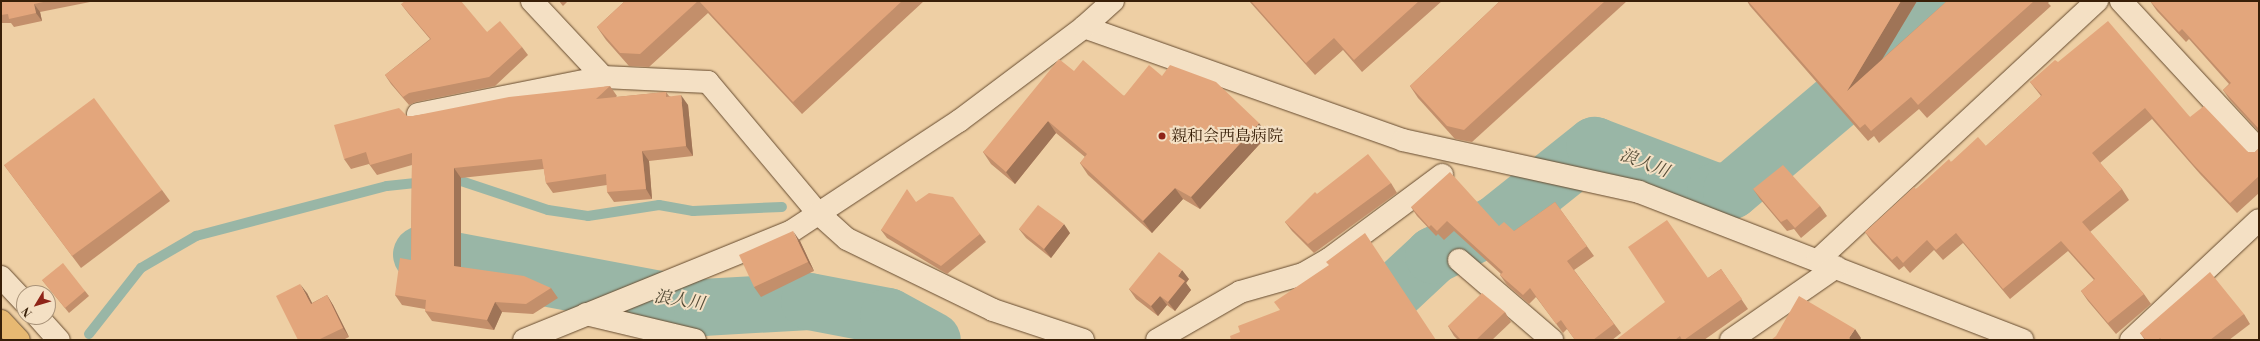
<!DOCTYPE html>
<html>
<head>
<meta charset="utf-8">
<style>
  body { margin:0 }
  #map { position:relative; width:2260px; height:341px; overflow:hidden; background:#eecfa4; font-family:"Libre Bodoni","Noto Serif JP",serif }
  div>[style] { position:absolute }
  .stream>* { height:10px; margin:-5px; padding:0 5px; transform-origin:5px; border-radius:5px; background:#99b6a6 }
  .river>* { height:57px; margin:-28.5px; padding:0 28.5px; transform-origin:28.5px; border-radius:28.5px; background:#99b6a6 }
  .roads { filter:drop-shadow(0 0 1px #664b2f) drop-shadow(0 0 1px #664b2f) }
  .minor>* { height:22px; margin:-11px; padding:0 11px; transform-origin:11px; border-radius:11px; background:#f4e0c4 }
  .tertiary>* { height:22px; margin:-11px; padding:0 11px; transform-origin:11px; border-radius:11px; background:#f4e0c4 }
  .trunk>* { height:22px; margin:-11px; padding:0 11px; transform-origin:11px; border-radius:11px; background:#e7b872 }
  .wall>* { inset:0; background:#c38f6b }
  .shaded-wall>* { inset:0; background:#9f7457 }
  .building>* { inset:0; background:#e3a67c }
  .dots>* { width:11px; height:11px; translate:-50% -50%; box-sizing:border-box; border:2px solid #f4e0c4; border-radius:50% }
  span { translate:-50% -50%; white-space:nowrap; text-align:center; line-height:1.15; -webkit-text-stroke:4px #f4e0c4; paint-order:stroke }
  .poi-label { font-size:16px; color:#381f08 }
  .left { translate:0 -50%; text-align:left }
  .water-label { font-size:17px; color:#554c37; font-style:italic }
  .frame { position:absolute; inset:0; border:2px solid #381f08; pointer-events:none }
  .north { position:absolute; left:16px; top:285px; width:40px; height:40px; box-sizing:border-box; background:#f4e0c4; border:1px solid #a99379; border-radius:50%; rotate:232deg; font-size:11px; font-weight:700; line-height:16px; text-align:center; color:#381f08 }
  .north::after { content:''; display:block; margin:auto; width:14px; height:18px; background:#8f2418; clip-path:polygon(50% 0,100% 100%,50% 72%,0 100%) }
</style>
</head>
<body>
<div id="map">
  <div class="stream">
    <div style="left:449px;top:180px;width:6px;rotate:-9deg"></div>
    <div style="left:455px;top:179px;width:98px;rotate:18.4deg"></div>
    <div style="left:548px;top:210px;width:40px;rotate:8.5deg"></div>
    <div style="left:588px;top:216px;width:72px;rotate:-8.8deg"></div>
    <div style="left:659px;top:205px;width:35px;rotate:10deg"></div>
    <div style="left:693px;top:211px;width:89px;rotate:-2.6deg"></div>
    <div style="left:89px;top:334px;width:84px;rotate:-51.8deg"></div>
    <div style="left:141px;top:268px;width:64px;rotate:-30.2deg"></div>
    <div style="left:196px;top:236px;width:197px;rotate:-14.7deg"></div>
    <div style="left:387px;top:186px;width:38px;rotate:-6deg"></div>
  </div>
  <div class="river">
    <div style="left:421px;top:254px;width:286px;rotate:10.7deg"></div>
    <div style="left:702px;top:307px;width:107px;rotate:-3.2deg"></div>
    <div style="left:809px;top:301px;width:80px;rotate:10.8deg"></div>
    <div style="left:888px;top:316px;width:50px;rotate:28.6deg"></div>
    <div style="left:1342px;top:340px;width:125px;rotate:-43deg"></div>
    <div style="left:1433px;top:255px;width:69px;rotate:-26.6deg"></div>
    <div style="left:1495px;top:224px;width:127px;rotate:-38.6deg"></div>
    <div style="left:1594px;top:145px;width:129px;rotate:20.8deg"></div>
    <div style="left:1715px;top:191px;width:16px;rotate:-4deg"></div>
    <div style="left:1731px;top:190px;width:248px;rotate:-40.2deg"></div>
    <div style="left:1920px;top:30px;width:35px;rotate:-57deg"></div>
  </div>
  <div class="roads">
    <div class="minor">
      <div style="left:532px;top:1px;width:104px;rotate:46.9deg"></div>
      <div style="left:603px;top:77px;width:105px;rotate:2.7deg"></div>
      <div style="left:708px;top:82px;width:171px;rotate:50deg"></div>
      <div style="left:818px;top:213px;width:39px;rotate:42deg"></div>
      <div style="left:847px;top:239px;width:162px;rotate:25.9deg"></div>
      <div style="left:993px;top:310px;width:95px;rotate:18.4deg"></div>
      <div style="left:2121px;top:1px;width:203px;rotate:47.2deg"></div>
      <div style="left:1084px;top:27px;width:338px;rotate:19.5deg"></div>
      <div style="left:1403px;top:140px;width:242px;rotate:12.4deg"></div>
      <div style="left:1639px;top:192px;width:411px;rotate:21.1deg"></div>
      <div style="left:418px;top:114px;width:189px;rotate:-11.3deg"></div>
      <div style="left:1459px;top:260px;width:123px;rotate:40.7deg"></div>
      <div style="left:1818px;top:260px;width:381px;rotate:-42.9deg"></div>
      <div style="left:1px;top:277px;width:34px;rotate:47deg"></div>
      <div style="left:586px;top:314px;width:112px;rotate:13.4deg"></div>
      <div style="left:38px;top:317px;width:31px;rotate:48deg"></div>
      <div style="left:1157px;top:340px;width:96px;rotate:-30deg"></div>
      <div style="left:1240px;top:292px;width:66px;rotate:-15.9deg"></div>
      <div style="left:1303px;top:274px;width:30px;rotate:-30deg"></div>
      <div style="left:1329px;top:259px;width:141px;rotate:-36.6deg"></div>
      <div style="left:1731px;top:340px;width:128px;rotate:-34.8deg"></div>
      <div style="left:2131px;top:340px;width:175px;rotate:-43.2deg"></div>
    </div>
    <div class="tertiary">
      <div style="left:524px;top:340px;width:289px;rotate:-22.1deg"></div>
      <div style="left:792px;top:231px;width:200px;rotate:-33.4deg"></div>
      <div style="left:959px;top:121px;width:156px;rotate:-36.9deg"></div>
      <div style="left:1084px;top:27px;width:39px;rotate:-42deg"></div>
    </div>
    <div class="trunk">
      <div style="left:1px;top:321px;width:26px;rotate:47deg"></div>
    </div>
  </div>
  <div class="wall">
    <div style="clip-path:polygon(1px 1px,90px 1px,90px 2px,40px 12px,42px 21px,14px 27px,11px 23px,1px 23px)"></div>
    <div style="clip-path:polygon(559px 1px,568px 1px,563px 6px)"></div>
    <div style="clip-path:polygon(625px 1px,924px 1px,802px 114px,708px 13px,649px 67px,629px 66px,606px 40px,597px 27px)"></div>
    <div style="clip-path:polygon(1249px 1px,1442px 1px,1362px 72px,1343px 50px,1315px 75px)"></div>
    <div style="clip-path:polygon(1500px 1px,1627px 1px,1472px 142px,1455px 139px,1418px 98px,1410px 86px)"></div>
    <div style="clip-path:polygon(1747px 1px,1917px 1px,1881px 60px,1947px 1px,2050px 1px,2048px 3px,2051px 6px,1927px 118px,1919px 109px,1879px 143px,1874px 136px,1868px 141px,1750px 6px)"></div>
    <div style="clip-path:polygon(2150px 1px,2259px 1px,2259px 132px,2230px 100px,2223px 90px,2229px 84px,2189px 39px,2186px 42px,2157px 11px)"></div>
    <div style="clip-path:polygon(401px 4px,487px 32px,522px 47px,528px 55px,495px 86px,416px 102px,409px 105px,391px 84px,385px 75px,430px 39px,408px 13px)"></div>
    <div style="clip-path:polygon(2058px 62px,2190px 117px,2248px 152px,2255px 152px,2259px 148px,2259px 193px,2237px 213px,2200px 174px,2152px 119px,2100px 163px,2122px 189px,2129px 200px,2090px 232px,2144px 294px,2151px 304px,2116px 334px,2088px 301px,2081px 291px,2094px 280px,2068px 251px,2010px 299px,1963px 243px,1943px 260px,1934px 250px,1910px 273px,1904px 266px,1899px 270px,1872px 242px,1865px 232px,1916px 189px,1951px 162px,1986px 146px,2041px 96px,2030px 82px)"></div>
    <div style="clip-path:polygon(1074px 71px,1124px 96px,1162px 76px,1268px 135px,1200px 209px,1183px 199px,1152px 233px,1088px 175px,1080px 163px,1085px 157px,1056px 133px,1015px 184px,991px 164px,983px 152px)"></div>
    <div style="clip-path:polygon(610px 86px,617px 96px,616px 97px,666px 92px,669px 96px,688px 105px,693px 156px,649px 161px,652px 199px,614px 202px,607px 192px,607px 185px,553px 193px,546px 183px,544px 169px,461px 178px,461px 267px,551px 288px,558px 298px,533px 314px,502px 312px,494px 330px,432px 321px,425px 311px,425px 309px,402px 305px,395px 295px,411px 260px,412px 165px,377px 175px,369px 164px,351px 169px,344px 159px,407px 116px,413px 116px)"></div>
    <div style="clip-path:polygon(4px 165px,162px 190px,170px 201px,81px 268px)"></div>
    <div style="clip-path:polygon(1391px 183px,1397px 193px,1314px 253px,1292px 231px,1285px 222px,1317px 194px)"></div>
    <div style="clip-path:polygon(1753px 189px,1820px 206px,1827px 216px,1801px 238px,1794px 229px,1787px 231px,1760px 199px)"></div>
    <div style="clip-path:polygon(916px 202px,980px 234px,986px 242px,947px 274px,887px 238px,881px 230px)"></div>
    <div style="clip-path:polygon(1555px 202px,1594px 256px,1574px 270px,1621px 333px,1612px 340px,1575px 340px,1567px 329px,1563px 333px,1536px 297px,1529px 304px,1507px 285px,1500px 275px,1501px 274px,1454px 231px,1444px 240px,1438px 234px,1436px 236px,1417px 216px,1411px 207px,1499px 226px,1514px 231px)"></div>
    <div style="clip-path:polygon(1019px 229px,1070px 233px,1051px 258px,1026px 238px)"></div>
    <div style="clip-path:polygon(800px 241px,814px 271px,761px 297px,754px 287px)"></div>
    <div style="clip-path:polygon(1721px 269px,1748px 309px,1704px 340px,1618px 340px)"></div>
    <div style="clip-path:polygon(1189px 279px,1186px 283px,1191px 290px,1175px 311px,1167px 305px,1158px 316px,1136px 299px,1129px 289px)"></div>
    <div style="clip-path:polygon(42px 280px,85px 291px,89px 296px,69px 313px)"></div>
    <div style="clip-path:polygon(307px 293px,312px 303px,327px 295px,333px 305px,349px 337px,343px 340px,298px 340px)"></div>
    <div style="clip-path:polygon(1505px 312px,1511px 322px,1492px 340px,1458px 340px,1454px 336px,1448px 326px)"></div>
    <div style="clip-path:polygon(2244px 314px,2250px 324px,2229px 340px,2145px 340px,2140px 333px)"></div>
  </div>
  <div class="shaded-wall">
    <div style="clip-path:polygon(1901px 1px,1917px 1px,1856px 103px,1847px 91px)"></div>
    <div style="clip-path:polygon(34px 4px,40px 12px,42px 21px,36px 13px)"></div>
    <div style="clip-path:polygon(681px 95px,688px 105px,693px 156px,686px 146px)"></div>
    <div style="clip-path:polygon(1048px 121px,1056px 133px,1015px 184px,1006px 172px)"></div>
    <div style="clip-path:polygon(1259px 123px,1268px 135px,1200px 209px,1191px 197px)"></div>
    <div style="clip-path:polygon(642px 151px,649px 161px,652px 199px,646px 189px)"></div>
    <div style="clip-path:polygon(454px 168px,461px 178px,461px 276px,454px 266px)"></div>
    <div style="clip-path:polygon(1175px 188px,1183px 199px,1152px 233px,1143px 221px)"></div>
    <div style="clip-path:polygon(1064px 224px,1070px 233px,1051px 258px,1044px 249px)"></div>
    <div style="clip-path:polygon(793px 231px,800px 241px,814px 271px,808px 262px)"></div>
    <div style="clip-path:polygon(1182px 270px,1189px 279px,1186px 283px,1191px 290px,1175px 311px,1168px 302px,1178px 276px)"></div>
    <div style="clip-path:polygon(300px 284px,307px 293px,317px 313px,311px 304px)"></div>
    <div style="clip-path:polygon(327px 295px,333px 305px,349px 337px,343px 328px)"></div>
    <div style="clip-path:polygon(1160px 296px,1167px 305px,1158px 316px,1151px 306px)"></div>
    <div style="clip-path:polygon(495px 302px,502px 312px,494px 330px,487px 320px)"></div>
    <div style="clip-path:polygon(1855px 329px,1861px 338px,1860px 340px,1850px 340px,1849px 338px)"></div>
  </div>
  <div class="building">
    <div style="clip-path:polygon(1px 1px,48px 1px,34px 4px,36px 13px,9px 19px,8px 14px,1px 15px)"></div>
    <div style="clip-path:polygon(405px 1px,461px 1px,487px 32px,500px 21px,522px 47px,489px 77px,409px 93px,403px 97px,385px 75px,431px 39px,401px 4px)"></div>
    <div style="clip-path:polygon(625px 1px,698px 1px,640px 54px,620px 53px,597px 27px)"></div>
    <div style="clip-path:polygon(699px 1px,902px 1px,793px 102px)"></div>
    <div style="clip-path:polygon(1251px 1px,1419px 1px,1354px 60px,1334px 38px,1306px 63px)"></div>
    <div style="clip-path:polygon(1500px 1px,1605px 1px,1464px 130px,1447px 126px,1410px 86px)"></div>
    <div style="clip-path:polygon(1748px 1px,1901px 1px,1847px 91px,1947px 1px,2034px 1px,1918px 105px,1911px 97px,1871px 131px,1865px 124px,1860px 128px)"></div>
    <div style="clip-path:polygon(2150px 1px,2259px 1px,2259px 129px,2223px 90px,2231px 83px,2182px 29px,2179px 32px)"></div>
    <div style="clip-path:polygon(2108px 21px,2190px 117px,2204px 106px,2248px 152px,2255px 152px,2259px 148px,2259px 176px,2230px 203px,2193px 164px,2145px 108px,2092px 153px,2122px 189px,2082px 222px,2144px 294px,2108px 323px,2081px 291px,2095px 279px,2061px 241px,2003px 289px,1956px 233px,1936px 250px,1927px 240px,1903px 263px,1897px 256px,1892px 260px,1865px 232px,1914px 187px,1916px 189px,1949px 159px,1951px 162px,1978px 137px,1986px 146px,2042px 95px,2030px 82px,2055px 60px,2058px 62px)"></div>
    <div style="clip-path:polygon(1059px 59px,1074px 71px,1083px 60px,1124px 96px,1149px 65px,1162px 76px,1170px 65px,1216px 82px,1259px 123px,1191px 197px,1175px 188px,1143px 221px,1080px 163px,1087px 154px,1048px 121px,1006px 172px,983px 152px)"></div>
    <div style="clip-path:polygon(610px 86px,596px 99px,666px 92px,666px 97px,681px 95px,686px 146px,642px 151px,646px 189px,607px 192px,606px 174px,546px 183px,542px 159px,454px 168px,454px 266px,524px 276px,551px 288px,526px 304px,495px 302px,487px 320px,425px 311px,426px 300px,395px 295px,400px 258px,411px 260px,412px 153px,370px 165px,366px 152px,344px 159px,334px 125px,399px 108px,407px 116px,413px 116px,509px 97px)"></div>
    <div style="clip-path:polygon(94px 98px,162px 190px,72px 256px,4px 165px)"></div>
    <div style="clip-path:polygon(1368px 154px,1391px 183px,1308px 244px,1285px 222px,1315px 192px,1317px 194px)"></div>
    <div style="clip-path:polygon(1783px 165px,1820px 206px,1795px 228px,1787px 219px,1781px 222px,1753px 189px)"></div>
    <div style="clip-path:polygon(1450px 172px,1499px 226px,1504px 222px,1514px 231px,1555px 202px,1587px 246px,1567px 261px,1614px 324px,1593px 340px,1575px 340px,1561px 320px,1556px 324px,1530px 288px,1523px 295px,1500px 275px,1503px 272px,1447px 221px,1437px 231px,1431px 225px,1429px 227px,1411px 207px)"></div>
    <div style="clip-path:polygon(907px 189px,916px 202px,929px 193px,953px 197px,980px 234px,941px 266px,881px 230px)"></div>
    <div style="clip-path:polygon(1038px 205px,1064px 224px,1044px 249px,1019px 229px)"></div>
    <div style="clip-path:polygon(1667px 220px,1708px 278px,1721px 269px,1742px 299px,1684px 340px,1682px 340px,1680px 336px,1675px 340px,1618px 340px,1617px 339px,1665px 302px,1628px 247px)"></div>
    <div style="clip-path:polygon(793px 231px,808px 262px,754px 287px,739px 255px)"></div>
    <div style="clip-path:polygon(1365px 233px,1436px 340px,1231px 340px,1230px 336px,1240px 332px,1238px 326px,1280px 310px,1274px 302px,1329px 265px,1326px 262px)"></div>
    <div style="clip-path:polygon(1159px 252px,1182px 270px,1178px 276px,1185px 281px,1168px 302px,1160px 296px,1151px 306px,1129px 289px)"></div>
    <div style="clip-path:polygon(63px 263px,85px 291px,65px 308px,42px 280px)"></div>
    <div style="clip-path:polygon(2210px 272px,2244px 314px,2210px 340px,2162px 340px,2160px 338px,2158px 340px,2146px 340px,2140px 333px)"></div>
    <div style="clip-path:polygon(300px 284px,311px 304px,327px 295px,343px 328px,318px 340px,298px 340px,276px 296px)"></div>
    <div style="clip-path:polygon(1482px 293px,1505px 312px,1476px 340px,1461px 340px,1448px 326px)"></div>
    <div style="clip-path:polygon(1799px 296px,1855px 329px,1849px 338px,1851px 340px,1771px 340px,1776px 336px)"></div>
  </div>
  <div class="dots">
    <div style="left:1162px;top:136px;background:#8f2418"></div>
  </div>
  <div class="poi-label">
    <span class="left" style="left:1171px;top:136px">親和会西島病院</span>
  </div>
  <div class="water-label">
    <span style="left:1644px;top:164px;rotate:21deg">浪人川</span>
    <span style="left:679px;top:301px;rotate:9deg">浪人川</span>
  </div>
  <div class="frame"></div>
  <div class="north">N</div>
</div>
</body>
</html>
